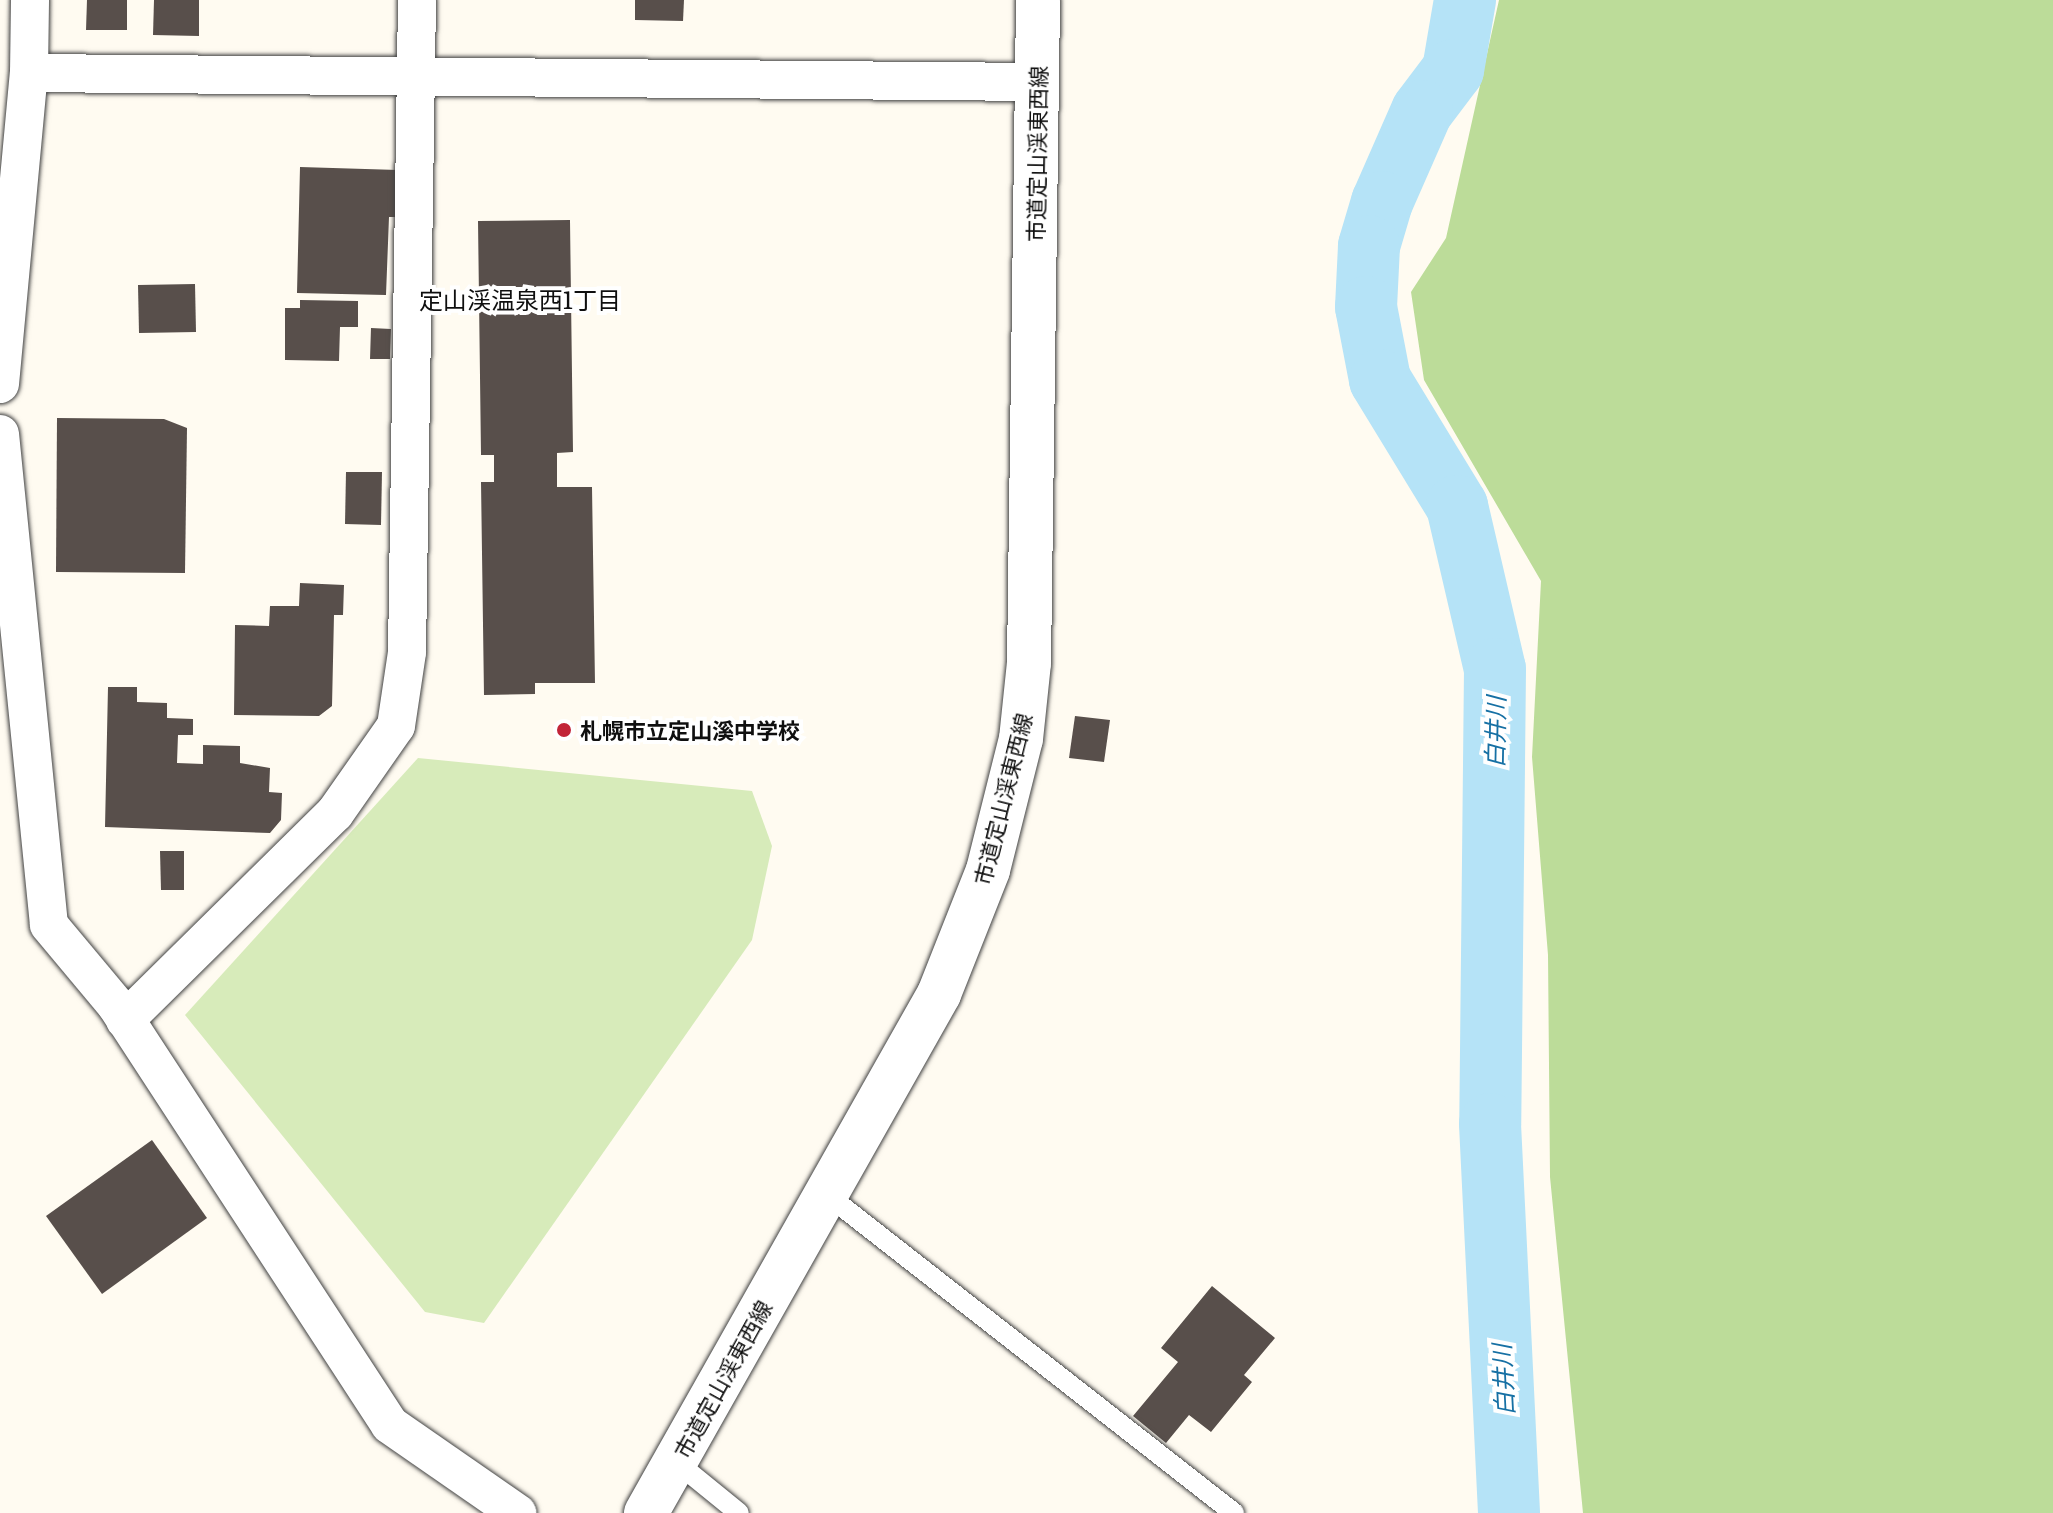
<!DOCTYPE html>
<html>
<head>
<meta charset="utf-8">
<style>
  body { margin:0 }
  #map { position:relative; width:2053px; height:1513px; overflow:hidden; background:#fffbf1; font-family:Literata,"Noto Sans JP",serif }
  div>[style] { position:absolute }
  .green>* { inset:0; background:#d7ebba }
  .forest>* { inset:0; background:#bcdc99 }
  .river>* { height:62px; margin:-31px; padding:0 31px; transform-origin:31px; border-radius:31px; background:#b5e3f7 }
  .building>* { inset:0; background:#584f4b }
  .roads { filter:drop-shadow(0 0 2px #424242) drop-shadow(0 0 2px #424242) }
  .service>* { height:20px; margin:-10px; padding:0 10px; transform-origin:10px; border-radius:10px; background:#fff }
  .minor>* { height:38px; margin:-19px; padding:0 19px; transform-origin:19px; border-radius:19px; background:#fff }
  .tertiary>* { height:44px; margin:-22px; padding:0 22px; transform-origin:22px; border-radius:22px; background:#fff }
  .dots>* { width:22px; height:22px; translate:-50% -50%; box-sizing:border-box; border:4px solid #fff; border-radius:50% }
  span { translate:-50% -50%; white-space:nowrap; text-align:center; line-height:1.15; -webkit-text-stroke:8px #fff; paint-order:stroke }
  .street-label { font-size:22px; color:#0f0f0f }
  .poi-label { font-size:22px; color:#0f0f0f; font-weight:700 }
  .left { translate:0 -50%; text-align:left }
  .neighbourhood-label { font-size:24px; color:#0f0f0f }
  .water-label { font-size:24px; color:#1670a4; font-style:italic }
</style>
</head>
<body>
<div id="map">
  <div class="green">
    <div style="clip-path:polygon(418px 758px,752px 791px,772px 846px,752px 940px,484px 1323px,425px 1312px,185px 1015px)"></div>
  </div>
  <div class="forest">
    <div style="clip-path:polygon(1499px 0,2053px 0,2053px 1513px,1583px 1513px,1550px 1177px,1548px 955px,1532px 757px,1541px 581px,1424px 380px,1411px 292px,1446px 238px)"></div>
  </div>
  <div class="river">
    <div style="left:1465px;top:0;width:71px;rotate:99.7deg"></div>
    <div style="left:1453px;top:70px;width:51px;rotate:127.1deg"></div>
    <div style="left:1422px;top:111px;width:99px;rotate:113.7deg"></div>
    <div style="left:1382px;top:202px;width:46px;rotate:106.5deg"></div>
    <div style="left:1369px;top:246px;width:61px;rotate:92.8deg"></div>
    <div style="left:1366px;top:307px;width:74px;rotate:79.1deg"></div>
    <div style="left:1380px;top:380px;width:148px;rotate:58.6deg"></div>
    <div style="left:1457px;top:506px;width:167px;rotate:76.9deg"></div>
    <div style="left:1495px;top:669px;width:455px;rotate:90.6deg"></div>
    <div style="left:1490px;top:1124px;width:389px;rotate:87.2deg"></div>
  </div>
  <div class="building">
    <div style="clip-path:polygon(87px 0,127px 0,127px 30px,86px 30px)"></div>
    <div style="clip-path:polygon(154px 0,199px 0,199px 36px,153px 35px)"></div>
    <div style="clip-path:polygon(635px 0,684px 0,683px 21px,635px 20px)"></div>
    <div style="clip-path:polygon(300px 167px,398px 170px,397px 217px,389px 217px,386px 295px,297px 293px)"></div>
    <div style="clip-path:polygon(570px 220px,573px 452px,557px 453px,557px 487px,592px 487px,595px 683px,535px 683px,535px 694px,484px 695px,481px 482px,494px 482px,494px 455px,481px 455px,478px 221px)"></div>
    <div style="clip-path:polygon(195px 284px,196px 332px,139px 333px,138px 285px)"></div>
    <div style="clip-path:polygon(300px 300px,358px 301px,358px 327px,340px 327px,339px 361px,285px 360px,285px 308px,300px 308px)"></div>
    <div style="clip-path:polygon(371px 328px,391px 329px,390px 359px,370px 359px)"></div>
    <div style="clip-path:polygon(57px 418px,164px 419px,187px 428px,185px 573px,56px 572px)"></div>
    <div style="clip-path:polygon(346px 472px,382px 472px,381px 525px,345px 524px)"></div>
    <div style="clip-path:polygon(300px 583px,344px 585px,343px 615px,334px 615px,332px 706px,319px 716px,234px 715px,235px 625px,269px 626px,270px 606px,299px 606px)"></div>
    <div style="clip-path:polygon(108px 687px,137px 687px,137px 702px,167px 703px,167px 718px,193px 719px,193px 735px,178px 735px,177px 763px,203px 764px,203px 745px,240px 746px,240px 763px,270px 768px,269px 792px,282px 793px,281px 820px,270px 833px,105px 827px)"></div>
    <div style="clip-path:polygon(1075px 716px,1110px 720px,1104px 762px,1069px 758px)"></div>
    <div style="clip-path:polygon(160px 851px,184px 851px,184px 890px,161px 890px)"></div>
    <div style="clip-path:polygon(152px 1140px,207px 1218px,102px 1294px,46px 1216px)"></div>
    <div style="clip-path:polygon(1212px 1286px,1275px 1338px,1244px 1375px,1252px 1382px,1211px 1432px,1189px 1415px,1166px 1443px,1133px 1416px,1178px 1362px,1161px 1348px)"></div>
  </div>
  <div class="roads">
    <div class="service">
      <div style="left:826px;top:1194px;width:518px;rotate:38.02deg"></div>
      <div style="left:675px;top:1461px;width:82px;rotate:39.1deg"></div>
    </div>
    <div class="minor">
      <div style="left:29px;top:73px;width:1008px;rotate:0.51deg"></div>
      <div style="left:0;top:384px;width:312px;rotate:-84.7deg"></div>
      <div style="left:29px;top:73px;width:73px;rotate:-89.2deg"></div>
      <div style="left:0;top:434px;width:493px;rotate:84.3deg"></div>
      <div style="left:49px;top:925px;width:104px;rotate:50.1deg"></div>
      <div style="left:116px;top:1005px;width:501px;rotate:56.88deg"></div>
      <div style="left:390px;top:1425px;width:155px;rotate:34.7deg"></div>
      <div style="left:125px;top:1020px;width:295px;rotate:-44.6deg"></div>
      <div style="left:335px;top:813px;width:106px;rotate:-55deg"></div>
      <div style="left:396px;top:726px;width:75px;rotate:-81.5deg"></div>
      <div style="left:407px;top:652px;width:652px;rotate:-89.12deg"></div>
    </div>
    <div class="tertiary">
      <div style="left:646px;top:1513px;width:596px;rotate:-60.55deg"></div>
      <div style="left:939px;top:994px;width:133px;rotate:-68.4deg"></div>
      <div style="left:988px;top:870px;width:135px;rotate:-75.9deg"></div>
      <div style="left:1021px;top:739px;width:76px;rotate:-84deg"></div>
      <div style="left:1029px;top:663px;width:663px;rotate:-89.22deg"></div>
    </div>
  </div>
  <div class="dots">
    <div style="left:564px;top:730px;background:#c22438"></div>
  </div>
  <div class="street-label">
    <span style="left:1036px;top:154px;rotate:-89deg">市道定山渓東西線</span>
    <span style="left:1002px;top:799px;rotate:-76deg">市道定山渓東西線</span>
    <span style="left:722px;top:1379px;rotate:-61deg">市道定山渓東西線</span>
  </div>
  <div class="poi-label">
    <span class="left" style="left:580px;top:730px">札幌市立定山溪中学校</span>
  </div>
  <div class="neighbourhood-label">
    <span style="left:520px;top:299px">定山渓温泉西1丁目</span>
  </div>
  <div class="water-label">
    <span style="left:1494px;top:732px;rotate:-89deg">白井川</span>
    <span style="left:1502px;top:1380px;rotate:-93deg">白井川</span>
  </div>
</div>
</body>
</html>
